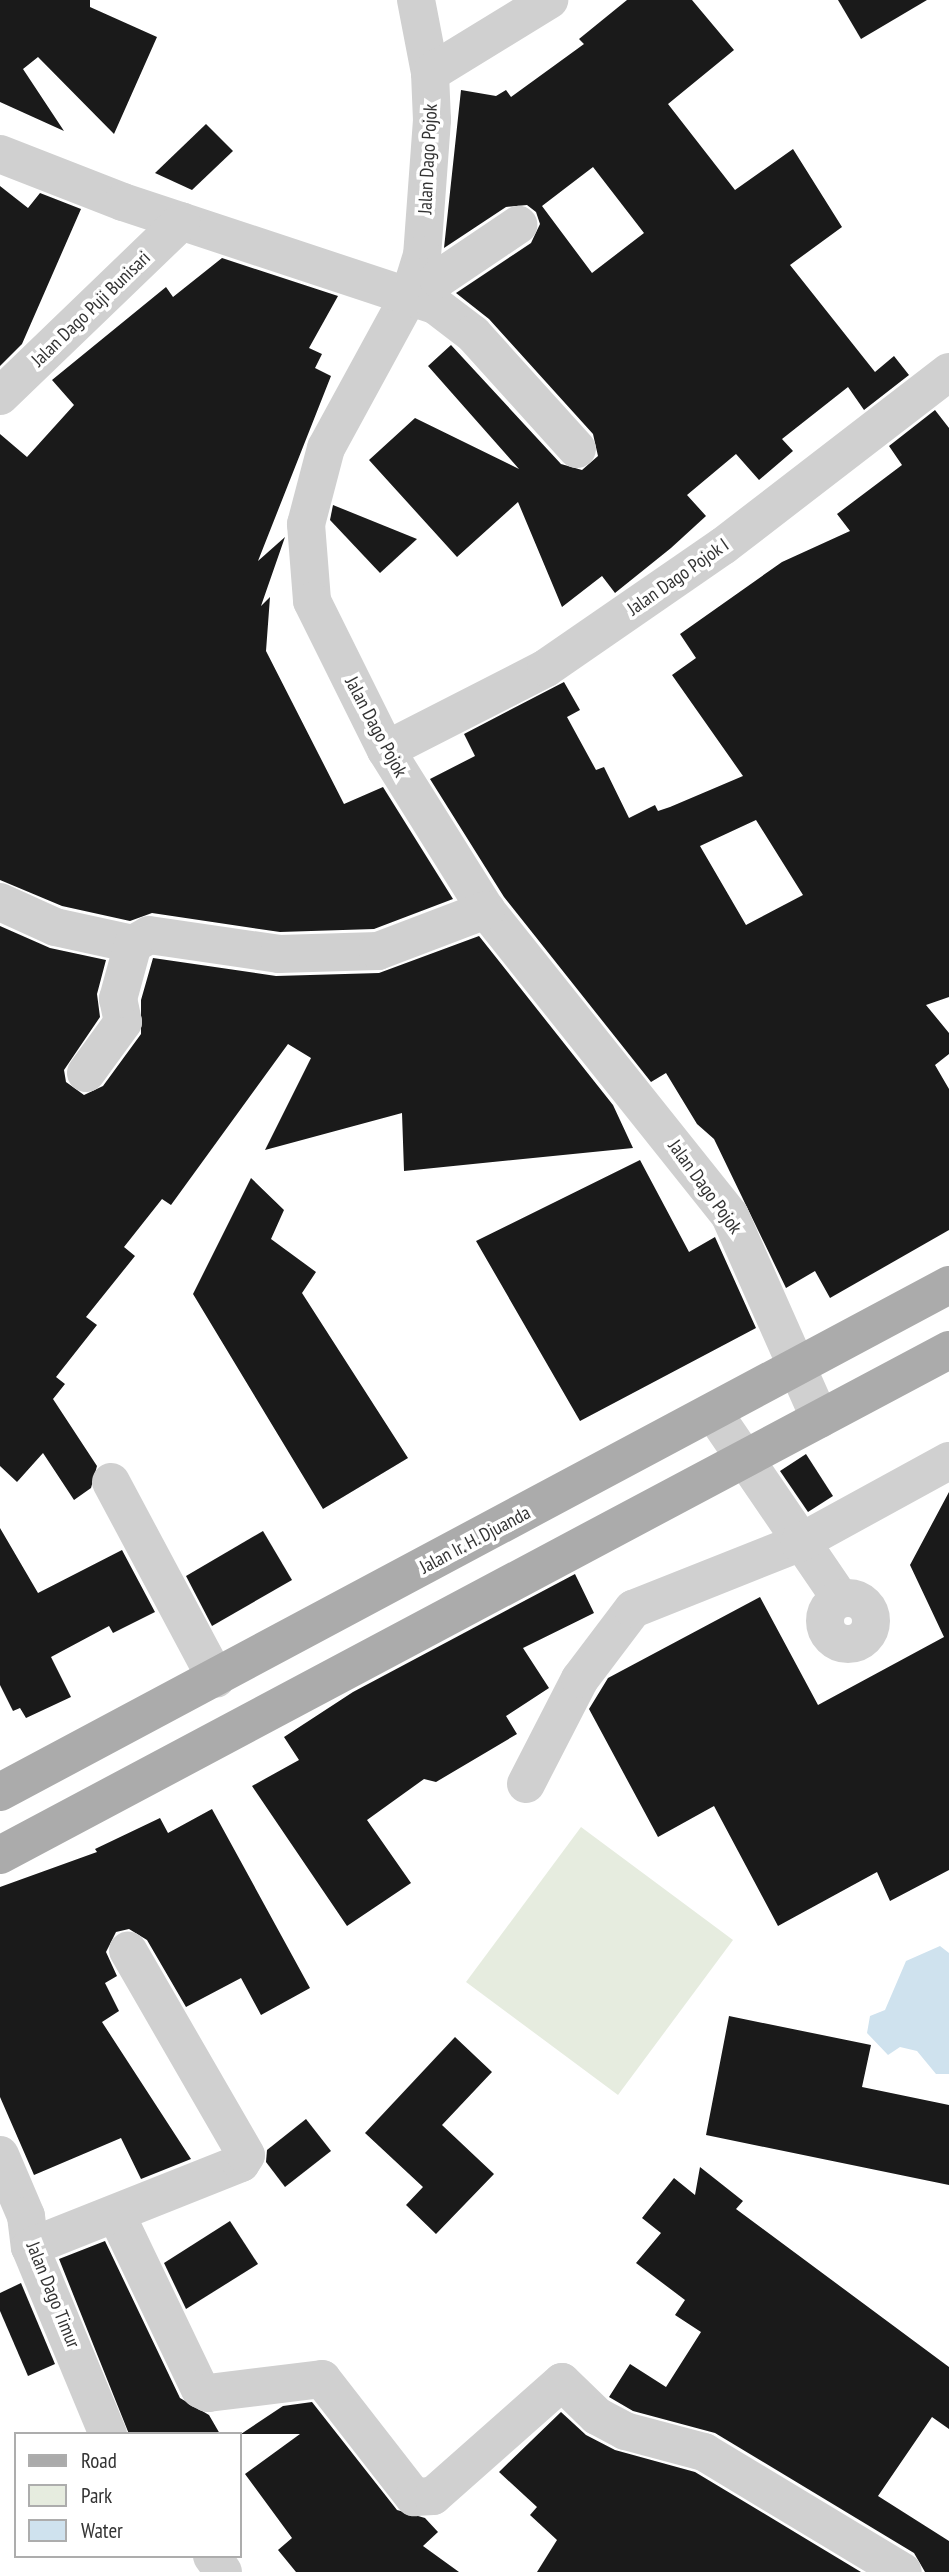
<!DOCTYPE html>
<html>
<head>
<meta charset="utf-8">
<style>
  body { margin:0 }
  #map { position:relative; width:949px; height:2572px; overflow:hidden; background:#fff; font-family:"PT Sans Narrow",sans-serif }
  div>[style] { position:absolute }
  .green>* { inset:0; background:#e6ecdf }
  .water>* { inset:0; background:#cfe2ee }
  .building>* { inset:0; background:#1a1a1a }
  .minor>* { height:38px; margin:-19px; padding:0 19px; transform-origin:19px; border-radius:19px; background:#d0d0d0 }
  .minor>.ring { margin:-19px; padding:0; box-sizing:content-box; background:none; border:38px solid #d0d0d0; border-radius:50% }
  .major>* { height:38px; margin:-19px; padding:0 19px; transform-origin:19px; border-radius:19px; background:#ababab }
  span { translate:-50% -50%; white-space:nowrap; text-align:center; line-height:1.15; -webkit-text-stroke:7px #fff; paint-order:stroke }
  .street-label { font-size:19px; color:#333 }
  .legend { position:absolute; left:14px; top:2432px; width:228px; height:126px; box-sizing:border-box; background:#fff; border:2px solid #adadad; margin:0; padding:9px 12px; list-style:none; font-size:21px; color:#333 }
  .legend li { display:flex; align-items:center; gap:14px; height:35px }
  .legend b { width:35px; border:2px solid #adadad }
</style>
</head>
<body>
<div id="map">
  <div class="green">
    <div style="clip-path:polygon(581px 1827px,733px 1940px,618px 2095px,466px 1982px)"></div>
  </div>
  <div class="water">
    <div style="clip-path:polygon(940px 1946px,949px 1953px,949px 2074px,936px 2074px,917px 2051px,900px 2047px,888px 2055px,867px 2033px,870px 2016px,885px 2010px,906px 1961px)"></div>
  </div>
  <div class="building">
    <div style="clip-path:polygon(0 0,90px 0,90px 7px,157px 37px,114px 134px,38px 57px,23px 69px,64px 131px,0 102px)"></div>
    <div style="clip-path:polygon(evenodd,627px 0,692px 0,734px 50px,668px 104px,735px 190px,793px 149px,842px 227px,790px 265px,875px 372px,894px 356px,909px 375px,864px 410px,848px 387px,782px 439px,793px 451px,759px 480px,736px 454px,687px 495px,706px 516px,671px 548px,615px 593px,602px 576px,562px 607px,518px 502px,457px 557px,369px 460px,415px 418px,519px 469px,428px 366px,451px 345px,561px 464px,582px 470px,598px 456px,593px 434px,489px 319px,456px 293px,531px 243px,540px 224px,536px 212px,527px 205px,506px 207px,444px 248px,461px 90px,496px 96px,506px 90px,511px 97px,584px 44px,579px 39px,627px 0,593px 167px,644px 233px,592px 273px,542px 206px,593px 167px)"></div>
    <div style="clip-path:polygon(838px 0,927px 0,861px 39px)"></div>
    <div style="clip-path:polygon(206px 124px,233px 151px,192px 190px,155px 173px)"></div>
    <div style="clip-path:polygon(0 186px,28px 208px,40px 193px,81px 209px,22px 344px,0 366px)"></div>
    <div style="clip-path:polygon(222px 258px,338px 296px,309px 348px,322px 354px,315px 368px,331px 376px,258px 561px,285px 537px,261px 606px,270px 597px,266px 651px,344px 804px,383px 787px,453px 899px,374px 929px,280px 932px,152px 913px,130px 921px,62px 906px,0 880px,0 434px,27px 457px,74px 405px,52px 380px,166px 287px,173px 297px)"></div>
    <div style="clip-path:polygon(evenodd,935px 410px,949px 428px,949px 997px,926px 1005px,949px 1033px,949px 1054px,935px 1065px,949px 1089px,949px 1230px,830px 1298px,815px 1271px,786px 1288px,714px 1139px,697px 1124px,666px 1073px,651px 1082px,504px 897px,430px 779px,475px 756px,464px 734px,564px 682px,580px 710px,567px 717px,596px 770px,604px 767px,629px 818px,655px 805px,658px 811px,670px 807px,743px 776px,672px 675px,696px 658px,680px 634px,782px 562px,850px 531px,837px 514px,902px 465px,889px 446px,935px 410px,756px 820px,803px 895px,746px 925px,700px 846px,756px 820px)"></div>
    <div style="clip-path:polygon(333px 505px,417px 539px,380px 573px,330px 520px)"></div>
    <div style="clip-path:polygon(0 926px,50px 948px,106px 960px,97px 994px,100px 1017px,64px 1070px,66px 1082px,84px 1095px,103px 1086px,141px 1034px,141px 1000px,153px 958px,276px 976px,379px 973px,479px 936px,613px 1105px,633px 1148px,404px 1171px,402px 1113px,265px 1150px,311px 1058px,288px 1044px,171px 1205px,162px 1199px,124px 1247px,135px 1256px,86px 1317px,97px 1325px,56px 1377px,65px 1384px,53px 1399px,97px 1466px,91px 1488px,74px 1500px,43px 1453px,17px 1482px,0 1466px)"></div>
    <div style="clip-path:polygon(640px 1160px,689px 1252px,715px 1237px,756px 1328px,580px 1421px,476px 1241px)"></div>
    <div style="clip-path:polygon(251px 1178px,284px 1210px,271px 1239px,316px 1272px,302px 1293px,408px 1458px,323px 1509px,193px 1294px)"></div>
    <div style="clip-path:polygon(806px 1454px,833px 1496px,808px 1512px,780px 1471px)"></div>
    <div style="clip-path:polygon(949px 1492px,949px 1870px,890px 1901px,877px 1872px,778px 1926px,714px 1806px,658px 1837px,589px 1709px,608px 1678px,760px 1597px,818px 1705px,944px 1637px,910px 1565px)"></div>
    <div style="clip-path:polygon(0 1528px,38px 1593px,122px 1550px,155px 1612px,113px 1633px,109px 1626px,51px 1657px,71px 1697px,26px 1718px,20px 1708px,13px 1711px,0 1685px)"></div>
    <div style="clip-path:polygon(263px 1531px,292px 1580px,212px 1626px,186px 1576px)"></div>
    <div style="clip-path:polygon(575px 1574px,594px 1613px,523px 1648px,549px 1688px,506px 1716px,517px 1734px,436px 1782px,424px 1779px,367px 1820px,411px 1883px,347px 1926px,252px 1786px,299px 1760px,284px 1737px,353px 1692px)"></div>
    <div style="clip-path:polygon(212px 1809px,310px 1988px,261px 2015px,241px 1978px,186px 2007px,147px 1940px,129px 1929px,116px 1932px,106px 1952px,117px 1976px,105px 1983px,119px 2011px,102px 2022px,191px 2159px,141px 2179px,121px 2138px,34px 2175px,0 2097px,0 1887px,97px 1852px,95px 1849px,160px 1818px,168px 1833px)"></div>
    <div style="clip-path:polygon(729px 2016px,871px 2045px,862px 2087px,949px 2105px,949px 2185px,706px 2135px)"></div>
    <div style="clip-path:polygon(455px 2037px,492px 2072px,442px 2125px,494px 2174px,436px 2234px,406px 2205px,423px 2187px,365px 2133px)"></div>
    <div style="clip-path:polygon(306px 2119px,331px 2151px,285px 2187px,266px 2162px,267px 2150px)"></div>
    <div style="clip-path:polygon(700px 2167px,743px 2201px,736px 2209px,949px 2367px,949px 2429px,932px 2417px,878px 2496px,949px 2541px,949px 2572px,925px 2572px,914px 2553px,715px 2433px,633px 2411px,609px 2397px,630px 2364px,666px 2387px,701px 2332px,675px 2315px,685px 2300px,636px 2263px,661px 2233px,642px 2218px,674px 2178px,695px 2195px)"></div>
    <div style="clip-path:polygon(230px 2221px,258px 2264px,186px 2309px,164px 2263px)"></div>
    <div style="clip-path:polygon(105px 2241px,180px 2398px,209px 2415px,220px 2434px,129px 2434px,59px 2259px)"></div>
    <div style="clip-path:polygon(21px 2283px,55px 2364px,28px 2376px,0 2311px,0 2293px)"></div>
    <div style="clip-path:polygon(312px 2402px,397px 2510px,425px 2518px,438px 2532px,423px 2546px,459px 2572px,296px 2572px,278px 2550px,292px 2538px,245px 2474px,300px 2434px,241px 2434px,283px 2406px)"></div>
    <div style="clip-path:polygon(561px 2412px,586px 2435px,615px 2450px,695px 2472px,861px 2572px,537px 2572px,557px 2540px,530px 2515px,537px 2507px,499px 2472px)"></div>
  </div>
  <div class="minor">
    <div style="left:416px;top:0;width:74px;rotate:79.1deg"></div>
    <div style="left:430px;top:73px;width:47px;rotate:87.6deg"></div>
    <div style="left:432px;top:120px;width:135px;rotate:94.2deg"></div>
    <div style="left:422px;top:255px;width:41px;rotate:107.1deg"></div>
    <div style="left:410px;top:294px;width:175px;rotate:118.6deg"></div>
    <div style="left:326px;top:448px;width:79px;rotate:104.7deg"></div>
    <div style="left:306px;top:524px;width:77px;rotate:85.5deg"></div>
    <div style="left:312px;top:601px;width:166px;rotate:63.6deg"></div>
    <div style="left:386px;top:750px;width:189px;rotate:58deg"></div>
    <div style="left:486px;top:910px;width:391px;rotate:51.4deg"></div>
    <div style="left:730px;top:1216px;width:222px;rotate:66.1deg"></div>
    <div style="left:430px;top:73px;width:140px;rotate:-31.5deg"></div>
    <div style="left:0;top:154px;width:132px;rotate:21.3deg"></div>
    <div style="left:123px;top:202px;width:329px;rotate:18.3deg"></div>
    <div style="left:435px;top:305px;width:48px;rotate:37.3deg"></div>
    <div style="left:473px;top:334px;width:155px;rotate:47.9deg"></div>
    <div style="left:416px;top:277px;width:22px;rotate:5deg"></div>
    <div style="left:438px;top:279px;width:97px;rotate:-34deg"></div>
    <div style="left:0;top:396px;width:252px;rotate:-43.9deg"></div>
    <div style="left:386px;top:750px;width:180px;rotate:-27.1deg"></div>
    <div style="left:546px;top:668px;width:215px;rotate:-34.6deg"></div>
    <div style="left:723px;top:546px;width:285px;rotate:-37.6deg"></div>
    <div style="left:0;top:902px;width:60px;rotate:24.4deg"></div>
    <div style="left:55px;top:927px;width:80px;rotate:12.3deg"></div>
    <div style="left:133px;top:944px;width:18px;rotate:-29deg"></div>
    <div style="left:149px;top:935px;width:131px;rotate:8.3deg"></div>
    <div style="left:279px;top:954px;width:99px;rotate:-1.7deg"></div>
    <div style="left:378px;top:951px;width:116px;rotate:-20.8deg"></div>
    <div style="left:86px;top:1073px;width:63px;rotate:-54deg"></div>
    <div style="left:123px;top:1022px;width:24px;rotate:-102deg"></div>
    <div style="left:118px;top:999px;width:57px;rotate:-74.7deg"></div>
    <div style="left:713px;top:1412px;width:225px;rotate:55.7deg"></div>
    <div style="left:111px;top:1482px;width:223px;rotate:61.9deg"></div>
    <div class="ring" style="left:825px;top:1598px;width:8px;height:8px"></div>
    <div style="left:526px;top:1784px;width:118px;rotate:-62.8deg"></div>
    <div style="left:580px;top:1679px;width:88px;rotate:-52.9deg"></div>
    <div style="left:633px;top:1609px;width:179px;rotate:-21.7deg"></div>
    <div style="left:799px;top:1543px;width:171px;rotate:-28.7deg"></div>
    <div style="left:0;top:2155px;width:66px;rotate:66.9deg"></div>
    <div style="left:26px;top:2216px;width:31px;rotate:83deg"></div>
    <div style="left:30px;top:2247px;width:203px;rotate:67.4deg"></div>
    <div style="left:116px;top:2214px;width:194px;rotate:64.4deg"></div>
    <div style="left:200px;top:2389px;width:9px;rotate:27deg"></div>
    <div style="left:208px;top:2393px;width:115px;rotate:-7deg"></div>
    <div style="left:322px;top:2379px;width:150px;rotate:52.1deg"></div>
    <div style="left:414px;top:2497px;width:19px;rotate:-3deg"></div>
    <div style="left:433px;top:2496px;width:172px;rotate:-41.5deg"></div>
    <div style="left:562px;top:2382px;width:49px;rotate:44.2deg"></div>
    <div style="left:597px;top:2416px;width:32px;rotate:28deg"></div>
    <div style="left:625px;top:2431px;width:82px;rotate:14.9deg"></div>
    <div style="left:704px;top:2452px;width:232px;rotate:31.1deg"></div>
    <div style="left:30px;top:2247px;width:227px;rotate:-21.7deg"></div>
    <div style="left:241px;top:2163px;width:9px;rotate:-58deg"></div>
    <div style="left:246px;top:2155px;width:236px;rotate:-120deg"></div>
    <div style="left:212px;top:2556px;width:19px;rotate:55deg"></div>
  </div>
  <div class="major">
    <div style="left:0;top:1792px;width:1076px;rotate:-28.11deg"></div>
    <div style="left:0;top:1855px;width:1075px;rotate:-28.02deg"></div>
  </div>
  <div class="street-label">
    <span style="left:428px;top:159px;rotate:-87deg">Jalan Dago Pojok</span>
    <span style="left:91px;top:309px;rotate:-44deg">Jalan Dago Puji Bunisari</span>
    <span style="left:678px;top:577px;rotate:-35deg">Jalan Dago Pojok I</span>
    <span style="left:376px;top:727px;rotate:62deg">Jalan Dago Pojok</span>
    <span style="left:705px;top:1187px;rotate:54deg">Jalan Dago Pojok</span>
    <span style="left:475px;top:1540px;rotate:-28deg">Jalan Ir. H. Djuanda</span>
    <span style="left:53px;top:2295px;rotate:68deg">Jalan Dago Timur</span>
  </div>
  <ul class="legend">
  <li><b style="height:9px;background:#ababab"></b>Road</li>
  <li><b style="height:19px;background:#e6ecdf"></b>Park</li>
  <li><b style="height:19px;background:#cfe2ee"></b>Water</li>
  </ul>
</div>
</body>
</html>
